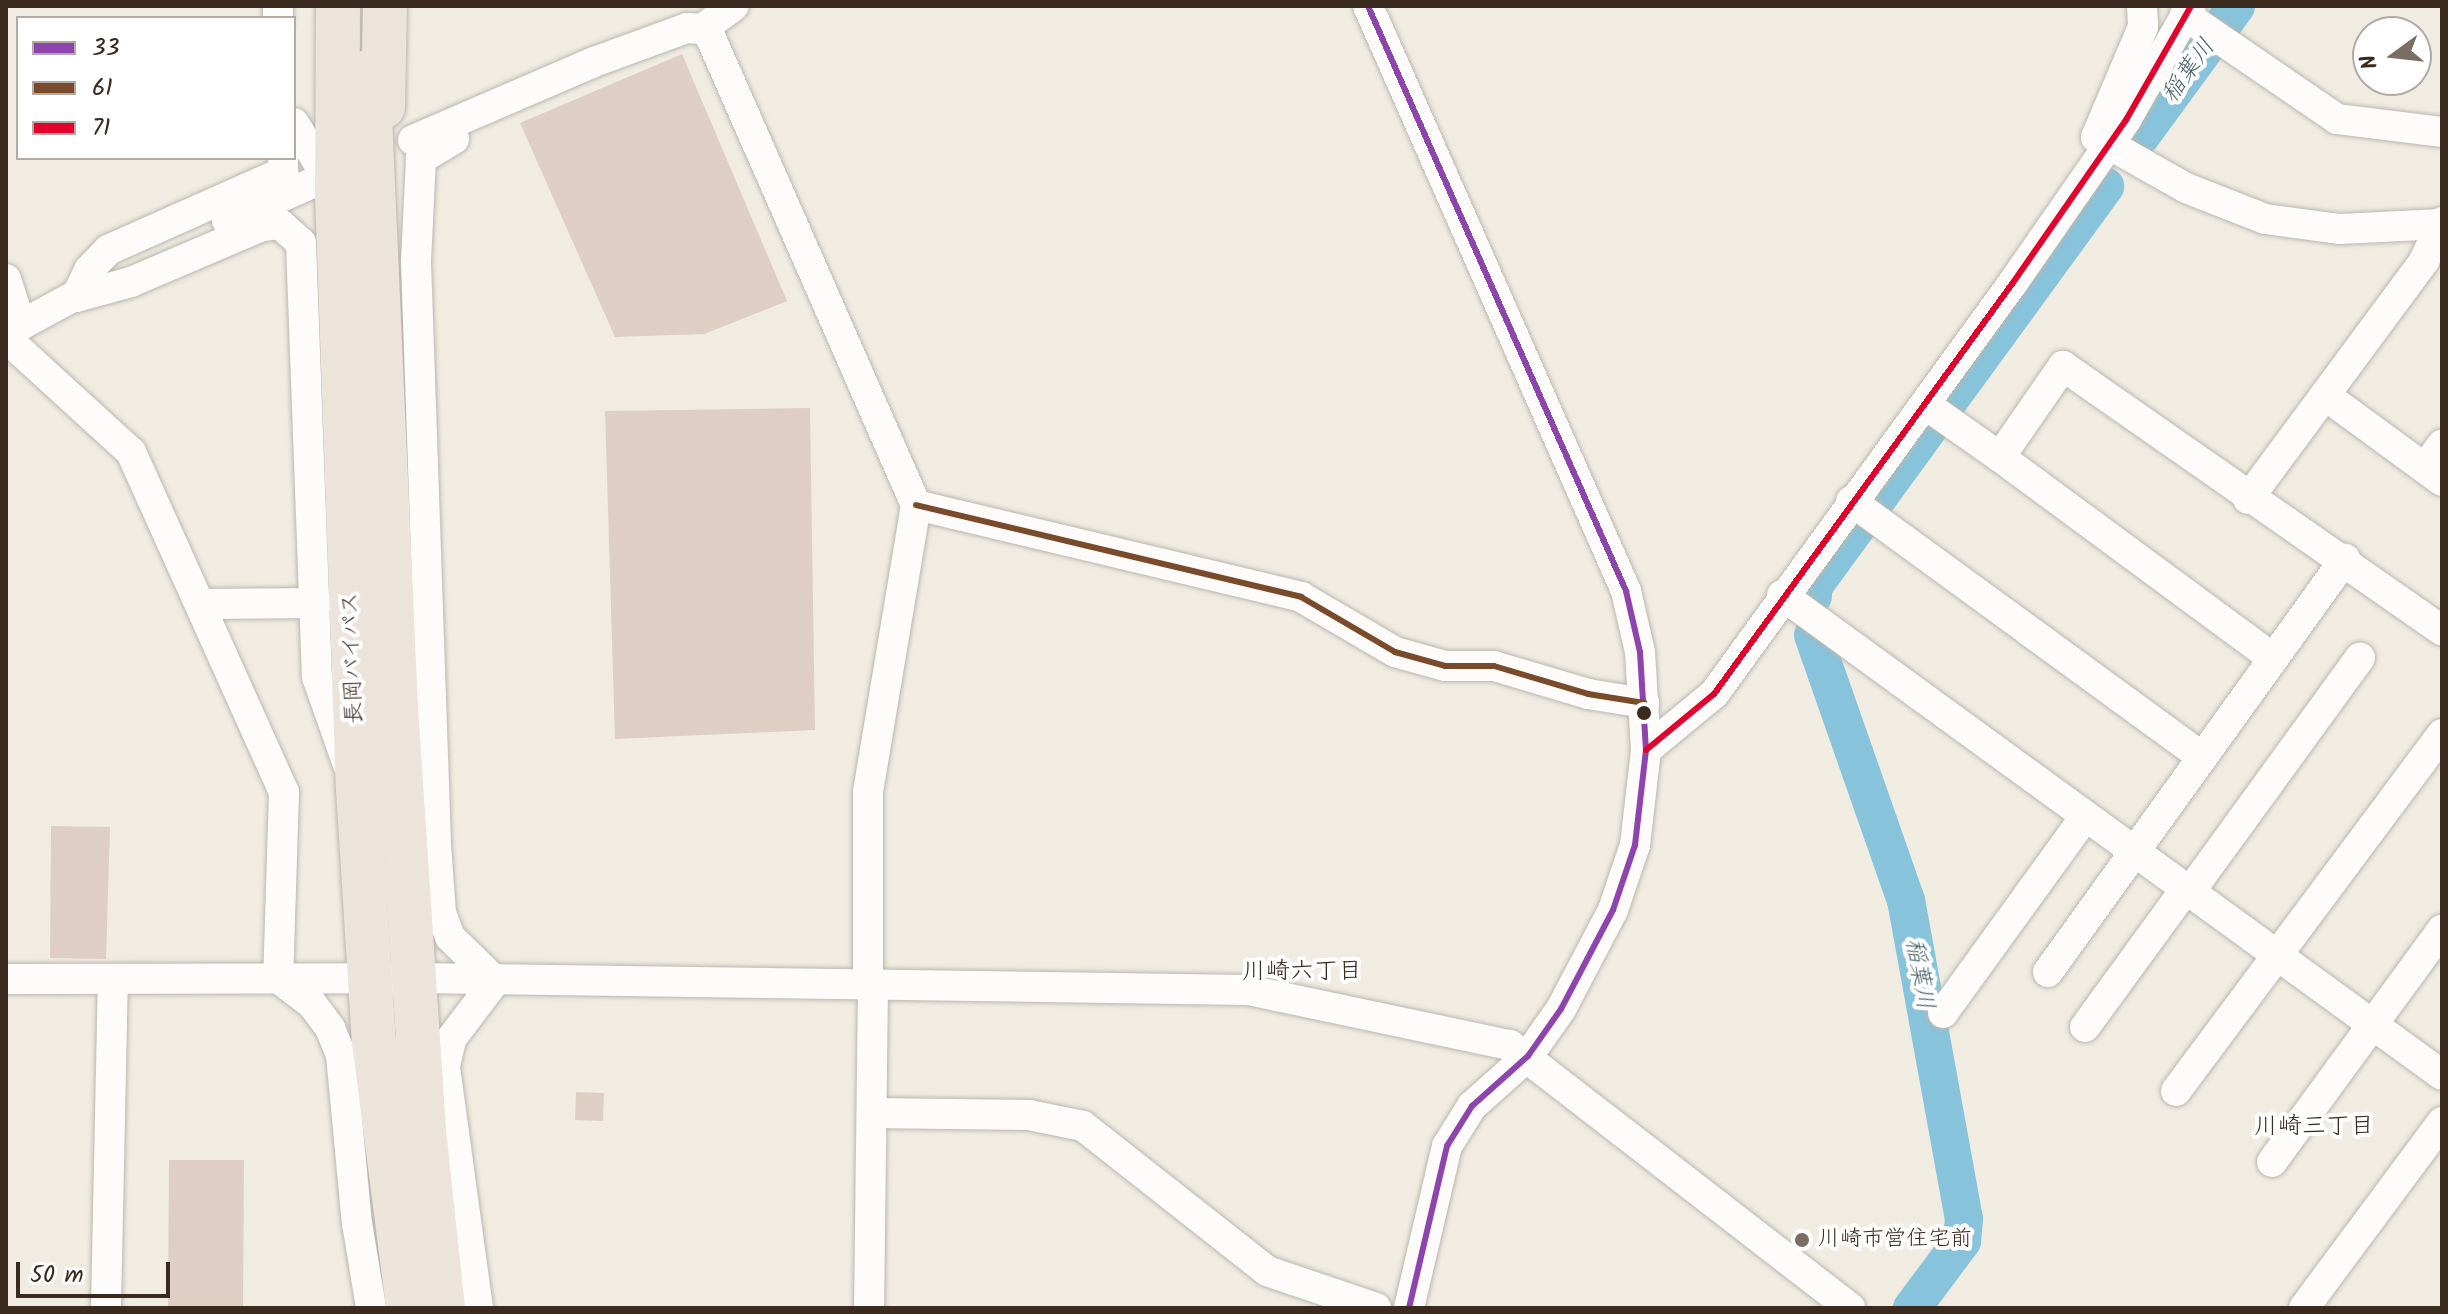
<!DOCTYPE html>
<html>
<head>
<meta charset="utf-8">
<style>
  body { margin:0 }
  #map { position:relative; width:2448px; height:1314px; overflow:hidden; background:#f0ece2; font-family:Kalam,"Klee One",sans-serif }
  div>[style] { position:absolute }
  .river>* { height:38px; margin:-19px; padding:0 19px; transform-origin:19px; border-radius:19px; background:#87c3da }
  .building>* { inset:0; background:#decec3 }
  .roads { filter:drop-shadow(0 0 2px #bbb7af) drop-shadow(0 0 2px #bbb7af) }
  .minor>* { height:30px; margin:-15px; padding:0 15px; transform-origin:15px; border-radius:15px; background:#fdfcfb }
  .highway>* { height:44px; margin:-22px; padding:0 22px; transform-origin:22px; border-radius:22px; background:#ece4da }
  .bus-1>* { height:6px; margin:-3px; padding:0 3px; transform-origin:3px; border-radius:3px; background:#8e44ad }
  .bus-2>* { height:6px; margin:-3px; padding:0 3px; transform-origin:3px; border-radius:3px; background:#7a4b2a }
  .bus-3>* { height:6px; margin:-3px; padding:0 3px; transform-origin:3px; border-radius:3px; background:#e4002b }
  .dots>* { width:22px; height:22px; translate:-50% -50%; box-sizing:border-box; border:4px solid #fff; border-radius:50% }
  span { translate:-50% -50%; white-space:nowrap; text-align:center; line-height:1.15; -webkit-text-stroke:8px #fff; paint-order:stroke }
  .street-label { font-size:22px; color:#3b2a1e }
  .poi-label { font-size:22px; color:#3b2a1e }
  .left { translate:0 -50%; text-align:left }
  .water-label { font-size:24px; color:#476068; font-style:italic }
  .neighbourhood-label { font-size:24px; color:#3b2a1e }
  .frame { position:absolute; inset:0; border:8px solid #3b2a1e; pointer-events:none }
  .legend { position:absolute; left:16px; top:16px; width:280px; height:144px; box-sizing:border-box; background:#fff; border:2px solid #b1aaa5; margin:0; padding:10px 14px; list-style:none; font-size:24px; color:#3b2a1e }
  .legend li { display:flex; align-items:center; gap:16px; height:40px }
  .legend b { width:40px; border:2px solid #b1aaa5 }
  .north { position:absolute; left:2352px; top:16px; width:80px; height:80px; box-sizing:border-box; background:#fff; border:2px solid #b1aaa5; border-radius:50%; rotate:255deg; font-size:22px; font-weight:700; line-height:32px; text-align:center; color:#3b2a1e }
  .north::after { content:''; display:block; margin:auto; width:28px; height:36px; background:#7a6e63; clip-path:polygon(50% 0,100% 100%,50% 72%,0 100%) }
  .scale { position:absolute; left:16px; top:1262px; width:154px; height:36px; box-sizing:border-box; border:4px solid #3b2a1e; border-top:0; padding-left:10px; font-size:24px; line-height:28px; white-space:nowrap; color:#3b2a1e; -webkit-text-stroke:6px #fff; paint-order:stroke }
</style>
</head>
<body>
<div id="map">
  <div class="river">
    <div style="left:2141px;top:136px;width:161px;rotate:-53.8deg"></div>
    <div style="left:1813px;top:596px;width:9px;rotate:-90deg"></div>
    <div style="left:1813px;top:587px;width:496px;rotate:-53.9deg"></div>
    <div style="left:1813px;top:635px;width:281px;rotate:70.7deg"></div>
    <div style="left:1906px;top:900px;width:324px;rotate:79.7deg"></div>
    <div style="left:1964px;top:1219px;width:22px;rotate:95deg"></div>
    <div style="left:1962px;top:1241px;width:84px;rotate:126.7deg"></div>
  </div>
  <div class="building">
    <div style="clip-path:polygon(682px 54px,787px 301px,704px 334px,615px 337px,520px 123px)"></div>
    <div style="clip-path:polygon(810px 408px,815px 730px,615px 739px,605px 411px)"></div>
    <div style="clip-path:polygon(51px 826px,110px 827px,106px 959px,50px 958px)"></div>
    <div style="clip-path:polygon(576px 1092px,604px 1093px,603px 1121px,575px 1120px)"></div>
    <div style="clip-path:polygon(169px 1160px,244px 1160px,243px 1308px,168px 1308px)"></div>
  </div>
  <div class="roads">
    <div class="minor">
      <div style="left:278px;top:6px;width:12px;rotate:90deg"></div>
      <div style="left:1368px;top:6px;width:639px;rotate:66.2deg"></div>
      <div style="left:1626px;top:591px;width:63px;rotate:77.1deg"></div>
      <div style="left:1640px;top:652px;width:98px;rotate:86.5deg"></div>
      <div style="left:1646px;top:750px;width:96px;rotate:96.6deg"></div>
      <div style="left:1635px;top:845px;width:69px;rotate:108.7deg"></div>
      <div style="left:1613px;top:910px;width:112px;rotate:117.7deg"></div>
      <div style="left:1561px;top:1009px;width:57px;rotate:125.1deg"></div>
      <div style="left:1528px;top:1056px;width:75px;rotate:138.2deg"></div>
      <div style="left:1472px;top:1106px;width:47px;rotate:122deg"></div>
      <div style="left:1447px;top:1146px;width:166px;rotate:103.2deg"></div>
      <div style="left:2142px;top:6px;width:21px;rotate:87deg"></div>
      <div style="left:2143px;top:27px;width:120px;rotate:113.1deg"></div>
      <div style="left:2096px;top:137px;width:103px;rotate:29.5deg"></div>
      <div style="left:2186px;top:188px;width:85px;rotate:21.4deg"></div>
      <div style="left:2265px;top:219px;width:76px;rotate:7.6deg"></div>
      <div style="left:2340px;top:229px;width:102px;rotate:-2.8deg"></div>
      <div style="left:2185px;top:15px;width:184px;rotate:34.4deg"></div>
      <div style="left:2337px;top:119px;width:106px;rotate:7.1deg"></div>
      <div style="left:702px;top:29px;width:39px;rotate:-36deg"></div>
      <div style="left:294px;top:123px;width:81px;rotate:58.7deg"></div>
      <div style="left:454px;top:139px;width:39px;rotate:149deg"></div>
      <div style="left:421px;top:159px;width:103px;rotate:92.8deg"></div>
      <div style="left:416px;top:262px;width:582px;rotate:88.03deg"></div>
      <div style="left:436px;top:844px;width:69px;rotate:85.9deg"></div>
      <div style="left:441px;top:913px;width:26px;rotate:69deg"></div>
      <div style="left:450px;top:937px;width:63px;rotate:44.4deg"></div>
      <div style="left:413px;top:140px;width:197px;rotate:-23.3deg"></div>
      <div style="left:594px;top:62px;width:99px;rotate:-20.1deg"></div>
      <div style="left:687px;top:28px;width:15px;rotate:4deg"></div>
      <div style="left:702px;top:29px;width:11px;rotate:41deg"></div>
      <div style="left:710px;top:36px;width:512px;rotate:66.29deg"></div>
      <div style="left:916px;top:505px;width:292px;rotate:99.5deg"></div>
      <div style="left:868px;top:793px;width:181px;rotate:90deg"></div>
      <div style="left:868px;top:974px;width:12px;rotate:66deg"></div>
      <div style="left:873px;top:985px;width:323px;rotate:90.7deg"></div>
      <div style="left:227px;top:221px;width:91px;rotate:-24deg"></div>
      <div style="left:6px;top:279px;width:49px;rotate:72.3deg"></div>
      <div style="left:76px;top:297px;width:57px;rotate:-15.3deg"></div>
      <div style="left:131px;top:282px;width:142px;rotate:-23.1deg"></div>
      <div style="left:262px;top:226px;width:18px;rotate:-6deg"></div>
      <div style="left:280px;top:224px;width:28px;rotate:42deg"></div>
      <div style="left:301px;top:243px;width:434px;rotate:87.9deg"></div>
      <div style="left:317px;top:677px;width:93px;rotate:70.6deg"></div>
      <div style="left:76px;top:297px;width:30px;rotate:-64deg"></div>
      <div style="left:89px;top:270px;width:28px;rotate:-46deg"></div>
      <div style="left:108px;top:250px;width:192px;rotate:-24deg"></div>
      <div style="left:283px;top:172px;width:14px;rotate:-90deg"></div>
      <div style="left:6px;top:333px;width:97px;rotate:-28.4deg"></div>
      <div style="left:6px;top:338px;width:169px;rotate:42.4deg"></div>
      <div style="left:131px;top:452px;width:373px;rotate:65.8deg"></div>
      <div style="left:284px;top:792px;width:186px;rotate:91.8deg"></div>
      <div style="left:2326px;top:396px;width:144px;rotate:36.2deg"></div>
      <div style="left:1926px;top:405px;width:90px;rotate:35.1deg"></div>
      <div style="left:2000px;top:457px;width:111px;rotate:-55.3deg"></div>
      <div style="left:2063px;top:366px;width:462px;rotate:34.9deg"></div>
      <div style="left:2000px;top:457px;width:339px;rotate:36.4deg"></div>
      <div style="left:2425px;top:468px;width:29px;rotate:-54deg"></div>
      <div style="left:2248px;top:499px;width:296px;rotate:-53.5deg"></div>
      <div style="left:2424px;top:261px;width:43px;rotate:-65.2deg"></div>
      <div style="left:1851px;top:501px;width:431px;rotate:36.1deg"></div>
      <div style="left:916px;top:505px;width:396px;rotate:13.4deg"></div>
      <div style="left:1301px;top:597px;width:109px;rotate:30.3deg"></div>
      <div style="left:1395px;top:652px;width:52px;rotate:15.6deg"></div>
      <div style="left:1445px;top:666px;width:49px"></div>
      <div style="left:1494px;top:666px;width:98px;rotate:16.6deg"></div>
      <div style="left:1588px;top:694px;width:57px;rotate:9.1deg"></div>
      <div style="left:1782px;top:595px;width:816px;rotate:36.03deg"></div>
      <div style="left:201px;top:604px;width:116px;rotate:-0.5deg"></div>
      <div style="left:1646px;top:750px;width:88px;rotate:-39.5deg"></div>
      <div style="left:1714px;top:694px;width:507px;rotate:-53.99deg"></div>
      <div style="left:2012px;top:284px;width:200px;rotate:-55.2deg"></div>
      <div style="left:2126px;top:120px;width:131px;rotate:-60.3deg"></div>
      <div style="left:2189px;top:893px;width:291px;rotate:-54deg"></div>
      <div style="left:2048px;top:972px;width:509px;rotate:-54.28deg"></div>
      <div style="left:278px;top:978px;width:43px;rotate:37.4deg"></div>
      <div style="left:312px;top:1004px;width:30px;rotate:53deg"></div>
      <div style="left:330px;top:1028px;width:29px;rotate:68deg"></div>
      <div style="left:341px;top:1055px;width:169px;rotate:84.6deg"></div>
      <div style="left:357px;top:1223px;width:86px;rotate:80.6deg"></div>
      <div style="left:6px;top:979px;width:408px;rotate:-0.1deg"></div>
      <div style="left:414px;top:978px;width:834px;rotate:0.82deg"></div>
      <div style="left:1248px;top:990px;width:268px;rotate:11.9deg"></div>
      <div style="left:1510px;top:1045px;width:430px;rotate:37.7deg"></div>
      <div style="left:1943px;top:1013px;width:242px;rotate:-54.1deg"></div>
      <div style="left:2085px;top:1027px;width:170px;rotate:-53.9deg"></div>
      <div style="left:2176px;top:1091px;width:445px;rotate:-53.3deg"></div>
      <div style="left:872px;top:1113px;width:157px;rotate:0.7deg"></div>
      <div style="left:1029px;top:1115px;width:55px;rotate:11.5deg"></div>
      <div style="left:1083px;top:1126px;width:234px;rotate:38.2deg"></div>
      <div style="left:1267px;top:1271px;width:115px;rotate:18.7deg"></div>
      <div style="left:2272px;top:1162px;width:288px;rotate:-53.8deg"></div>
      <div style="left:106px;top:1308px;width:328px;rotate:-88.8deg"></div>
      <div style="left:478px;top:1308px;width:244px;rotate:-97.8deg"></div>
      <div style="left:445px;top:1066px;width:28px;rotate:-77deg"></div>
      <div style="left:451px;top:1039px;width:73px;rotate:-52.8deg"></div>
      <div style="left:2304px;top:1308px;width:232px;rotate:-53.4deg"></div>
    </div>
    <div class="highway">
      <div style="left:338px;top:6px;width:188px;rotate:90.3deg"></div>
      <div style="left:337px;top:194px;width:595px;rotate:87.98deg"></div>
      <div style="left:358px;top:789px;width:253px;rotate:86.4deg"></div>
      <div style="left:374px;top:1041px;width:269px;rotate:82.7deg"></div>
      <div style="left:368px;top:72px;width:637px;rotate:87.48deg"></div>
      <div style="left:396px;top:708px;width:433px;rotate:86.2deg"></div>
      <div style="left:425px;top:1140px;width:169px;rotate:83.9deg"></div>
      <div style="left:383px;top:107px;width:101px;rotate:-88.9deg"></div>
    </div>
  </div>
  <div class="bus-1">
    <div style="left:1368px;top:6px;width:639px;rotate:66.2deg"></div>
    <div style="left:1626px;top:591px;width:63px;rotate:77.1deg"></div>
    <div style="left:1640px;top:652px;width:98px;rotate:86.5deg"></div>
    <div style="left:1646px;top:750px;width:96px;rotate:96.6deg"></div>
    <div style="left:1635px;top:845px;width:69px;rotate:108.7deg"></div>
    <div style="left:1613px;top:910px;width:112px;rotate:117.7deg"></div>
    <div style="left:1561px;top:1009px;width:57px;rotate:125.1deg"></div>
    <div style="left:1528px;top:1056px;width:75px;rotate:138.2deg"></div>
    <div style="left:1472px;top:1106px;width:47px;rotate:122deg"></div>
    <div style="left:1447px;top:1146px;width:166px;rotate:103.2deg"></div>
  </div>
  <div class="bus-2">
    <div style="left:916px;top:505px;width:396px;rotate:13.4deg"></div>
    <div style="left:1301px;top:597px;width:109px;rotate:30.3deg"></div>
    <div style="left:1395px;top:652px;width:52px;rotate:15.6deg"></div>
    <div style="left:1445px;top:666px;width:49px"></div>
    <div style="left:1494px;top:666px;width:98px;rotate:16.6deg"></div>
    <div style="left:1588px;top:694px;width:57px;rotate:9.1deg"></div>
  </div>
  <div class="bus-3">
    <div style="left:1646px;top:750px;width:88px;rotate:-39.5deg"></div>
    <div style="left:1714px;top:694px;width:507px;rotate:-53.99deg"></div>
    <div style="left:2012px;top:284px;width:200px;rotate:-55.2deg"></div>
    <div style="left:2126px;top:120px;width:131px;rotate:-60.3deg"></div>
  </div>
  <div class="dots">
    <div style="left:1644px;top:713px;background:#3b2a1e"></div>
    <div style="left:1802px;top:1240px;background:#7a6e63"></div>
  </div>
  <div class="street-label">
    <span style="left:353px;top:658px;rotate:-92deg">長岡バイパス</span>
  </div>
  <div class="poi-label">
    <span class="left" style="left:1818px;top:1240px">川崎市営住宅前</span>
  </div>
  <div class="water-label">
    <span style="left:2189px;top:71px;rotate:-54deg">稲葉川</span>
    <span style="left:1919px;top:974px;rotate:80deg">稲葉川</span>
  </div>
  <div class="neighbourhood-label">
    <span style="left:1302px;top:972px">川崎六丁目</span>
    <span style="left:2314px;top:1127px">川崎三丁目</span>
  </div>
  <div class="frame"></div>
  <ul class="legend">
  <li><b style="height:10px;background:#8e44ad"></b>33</li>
  <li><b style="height:10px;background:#7a4b2a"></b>61</li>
  <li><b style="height:10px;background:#e4002b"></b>71</li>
  </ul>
  <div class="north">N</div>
  <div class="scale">50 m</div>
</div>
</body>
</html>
